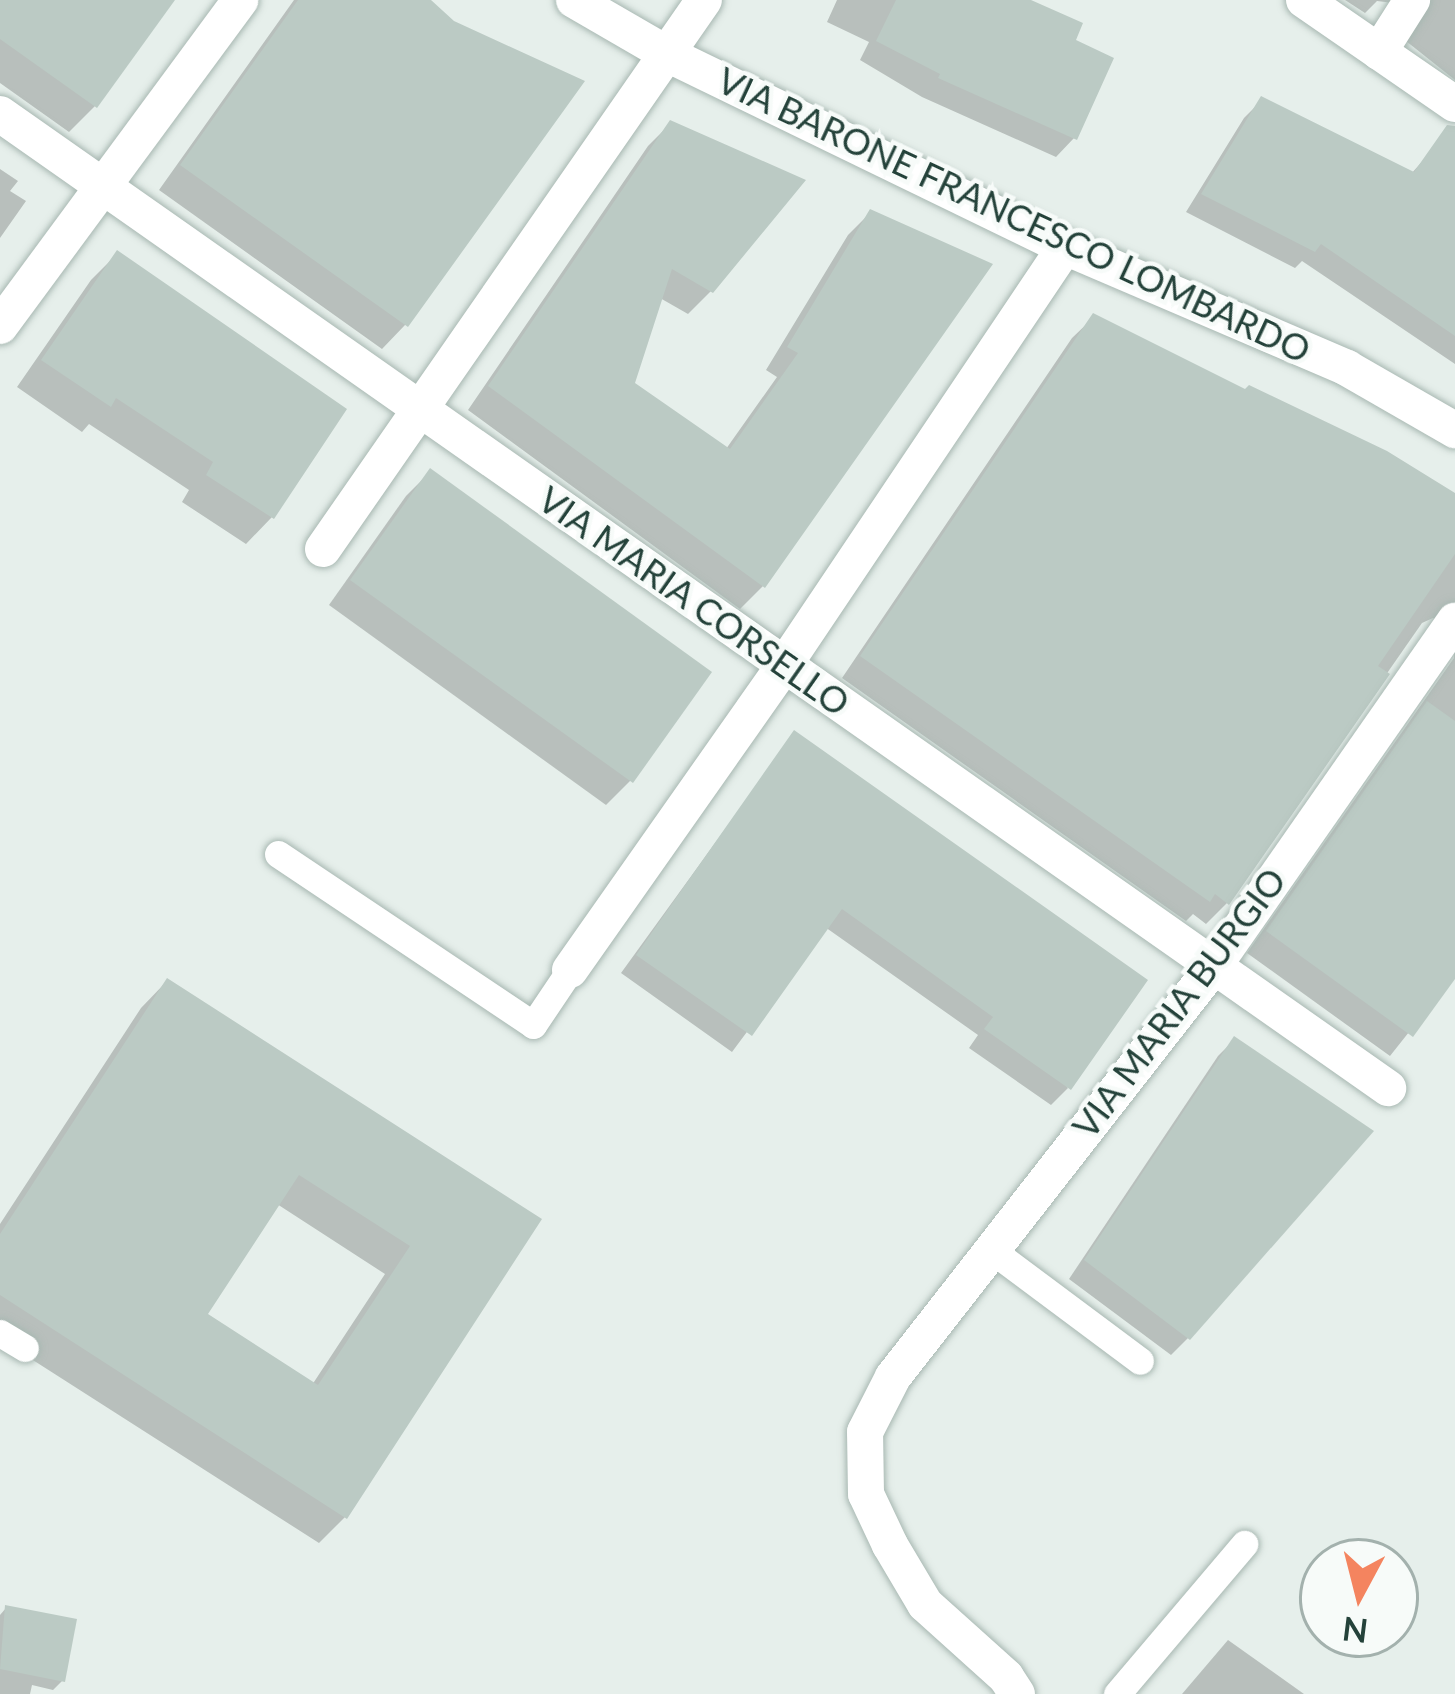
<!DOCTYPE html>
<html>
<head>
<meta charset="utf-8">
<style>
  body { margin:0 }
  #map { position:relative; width:1455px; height:1694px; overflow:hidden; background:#e6efeb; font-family:Lato,sans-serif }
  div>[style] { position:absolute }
  .shadow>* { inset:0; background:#0003 }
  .building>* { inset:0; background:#bbcac4 }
  .roads { filter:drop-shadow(0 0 3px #a8b8b2) drop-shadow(0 0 3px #a8b8b2) }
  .service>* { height:27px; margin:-13.5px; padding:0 13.5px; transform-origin:13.5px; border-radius:13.5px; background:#fff }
  .minor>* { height:36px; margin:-18px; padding:0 18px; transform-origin:18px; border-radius:18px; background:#fff }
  span { translate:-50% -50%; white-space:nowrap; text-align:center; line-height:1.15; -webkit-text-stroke:9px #f7fbf9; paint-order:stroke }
  .street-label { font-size:36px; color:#24423a }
  .north { position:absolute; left:1299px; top:1538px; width:120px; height:120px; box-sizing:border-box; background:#f7fbf9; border:3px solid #a3b1ad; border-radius:50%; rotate:187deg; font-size:33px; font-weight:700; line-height:48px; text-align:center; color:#24423a }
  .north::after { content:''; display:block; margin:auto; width:42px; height:54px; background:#f4845f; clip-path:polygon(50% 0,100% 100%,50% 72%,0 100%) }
</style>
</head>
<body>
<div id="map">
  <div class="shadow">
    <div style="clip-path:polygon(0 0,170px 0,95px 106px,69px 132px,0 83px)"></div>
    <div style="clip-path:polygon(294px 0,427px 0,452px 24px,580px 82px,405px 325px,382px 349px,159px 190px)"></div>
    <div style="clip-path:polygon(837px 0,1024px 0,1072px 41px,1074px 138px,1056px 157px,922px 97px,860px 60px,869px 42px,827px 22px)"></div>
    <div style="clip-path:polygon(1345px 0,1455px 0,1455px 80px,1406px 41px,1402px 4px,1377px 1px,1365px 13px)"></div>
    <div style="clip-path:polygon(1262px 100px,1411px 174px,1435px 147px,1455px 161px,1455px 364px,1302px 261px,1295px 268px,1186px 212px,1244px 118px)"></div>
    <div style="clip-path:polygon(671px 123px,711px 291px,688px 314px,660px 298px,632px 384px,726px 449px,777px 377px,766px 370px,848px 235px,871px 212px,763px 586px,740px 609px,468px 410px,648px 146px)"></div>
    <div style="clip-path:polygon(0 169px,18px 181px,10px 191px,26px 201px,0 238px)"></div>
    <div style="clip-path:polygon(117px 254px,272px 517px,246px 544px,182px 502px,189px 490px,89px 424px,82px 432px,17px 387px,91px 280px)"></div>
    <div style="clip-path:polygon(1094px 317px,1455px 496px,1455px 974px,1390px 1056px,1247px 953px,1454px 658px,1455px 632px,1433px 618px,1422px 623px,1227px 903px,1206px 924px,1193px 914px,1186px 921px,842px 678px,1072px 338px)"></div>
    <div style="clip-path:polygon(430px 472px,708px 673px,630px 781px,606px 805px,329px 605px,406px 496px)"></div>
    <div style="clip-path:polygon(794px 734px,1068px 1088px,1051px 1105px,969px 1048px,978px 1035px,825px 927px,732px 1052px,621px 973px)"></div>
    <div style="clip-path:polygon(evenodd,167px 981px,537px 1220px,345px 1517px,319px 1543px,0 1339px,0 1224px,141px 1008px,167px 981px,277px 1204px,385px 1274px,312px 1385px,204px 1315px,277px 1204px)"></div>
    <div style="clip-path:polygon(1234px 1040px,1188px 1338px,1171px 1355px,1069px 1279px,1218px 1056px)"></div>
    <div style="clip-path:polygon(6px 1608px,62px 1681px,53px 1690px,32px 1685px,30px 1694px,0 1694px,0 1615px)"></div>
    <div style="clip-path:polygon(1228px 1640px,1304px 1694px,1182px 1694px)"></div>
  </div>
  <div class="building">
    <div style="clip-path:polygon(0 0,175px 0,97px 108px,0 39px)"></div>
    <div style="clip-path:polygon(298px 0,431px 0,454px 21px,585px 81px,408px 327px,180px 165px)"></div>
    <div style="clip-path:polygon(896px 0,1031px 0,1083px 23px,1076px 40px,1114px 58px,1077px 140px,938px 78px,940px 74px,876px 41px)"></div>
    <div style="clip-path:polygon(1261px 96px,1414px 172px,1447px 125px,1455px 126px,1455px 336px,1321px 244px,1315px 252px,1201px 194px)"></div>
    <div style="clip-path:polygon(670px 120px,806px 180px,713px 293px,672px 269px,635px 383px,730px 449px,798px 353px,787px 347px,870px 209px,993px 264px,765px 588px,488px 386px)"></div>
    <div style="clip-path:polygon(117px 250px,347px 409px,274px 519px,206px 475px,213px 462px,116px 398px,111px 407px,41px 360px)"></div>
    <div style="clip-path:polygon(1093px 313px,1245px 389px,1249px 385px,1387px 451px,1455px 493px,1455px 554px,1378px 666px,1390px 674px,1229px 905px,1215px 894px,1210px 902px,860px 656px)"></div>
    <div style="clip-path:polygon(430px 468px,712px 672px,633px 783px,350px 580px)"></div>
    <div style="clip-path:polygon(1427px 701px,1455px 721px,1455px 979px,1413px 1037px,1266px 931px)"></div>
    <div style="clip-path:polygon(794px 730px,1148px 980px,1071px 1090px,984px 1029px,993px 1017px,842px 909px,752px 1036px,636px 955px)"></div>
    <div style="clip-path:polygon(evenodd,167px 978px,542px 1219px,347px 1519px,0 1295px,0 1234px,167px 978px,299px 1175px,410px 1246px,318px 1385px,208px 1314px,299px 1175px)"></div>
    <div style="clip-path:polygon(1234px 1036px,1374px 1131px,1190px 1340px,1084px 1260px)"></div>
    <div style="clip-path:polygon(5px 1605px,77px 1619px,65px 1682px,0 1669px)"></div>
  </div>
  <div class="roads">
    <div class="service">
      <div style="left:278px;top:854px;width:307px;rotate:33.8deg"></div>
      <div style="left:533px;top:1025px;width:66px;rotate:-56.1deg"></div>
      <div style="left:990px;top:1249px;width:187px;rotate:36.7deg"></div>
      <div style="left:0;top:1333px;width:29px;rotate:31deg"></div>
      <div style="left:1117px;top:1694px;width:197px;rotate:-49.7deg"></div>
    </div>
    <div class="minor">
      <div style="left:574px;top:0;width:110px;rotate:30.1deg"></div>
      <div style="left:669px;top:55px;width:440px;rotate:25.9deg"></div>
      <div style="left:1065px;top:247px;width:307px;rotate:23.2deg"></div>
      <div style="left:1347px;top:368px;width:125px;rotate:29.9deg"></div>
      <div style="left:1304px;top:0;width:183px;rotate:34.6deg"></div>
      <div style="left:1379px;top:52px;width:62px;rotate:-57.6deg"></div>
      <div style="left:0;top:114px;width:1696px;rotate:35.06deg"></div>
      <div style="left:0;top:326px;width:405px;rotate:-53.6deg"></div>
      <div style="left:323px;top:549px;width:668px;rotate:-55.24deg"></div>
      <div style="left:570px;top:970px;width:374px;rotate:-54.9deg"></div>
      <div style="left:785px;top:664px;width:502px;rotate:-56.12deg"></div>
      <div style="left:1017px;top:1694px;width:20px;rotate:-123deg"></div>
      <div style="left:1006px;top:1677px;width:109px;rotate:-138deg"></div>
      <div style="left:925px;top:1604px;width:69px;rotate:-120.7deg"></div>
      <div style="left:890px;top:1545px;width:56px;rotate:-115.2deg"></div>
      <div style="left:866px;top:1494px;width:62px;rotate:-90.9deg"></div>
      <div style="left:865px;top:1432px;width:62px;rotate:-63deg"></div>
      <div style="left:893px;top:1377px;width:521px;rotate:-52.01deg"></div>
      <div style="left:1214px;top:966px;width:421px;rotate:-55.1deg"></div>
    </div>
  </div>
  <div class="street-label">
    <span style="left:1014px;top:215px;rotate:25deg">VIA BARONE FRANCESCO LOMBARDO</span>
    <span style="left:694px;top:601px;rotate:35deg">VIA MARIA CORSELLO</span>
    <span style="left:1179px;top:1003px;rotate:-53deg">VIA MARIA BURGIO</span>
  </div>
  <div class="north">N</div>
</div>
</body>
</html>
